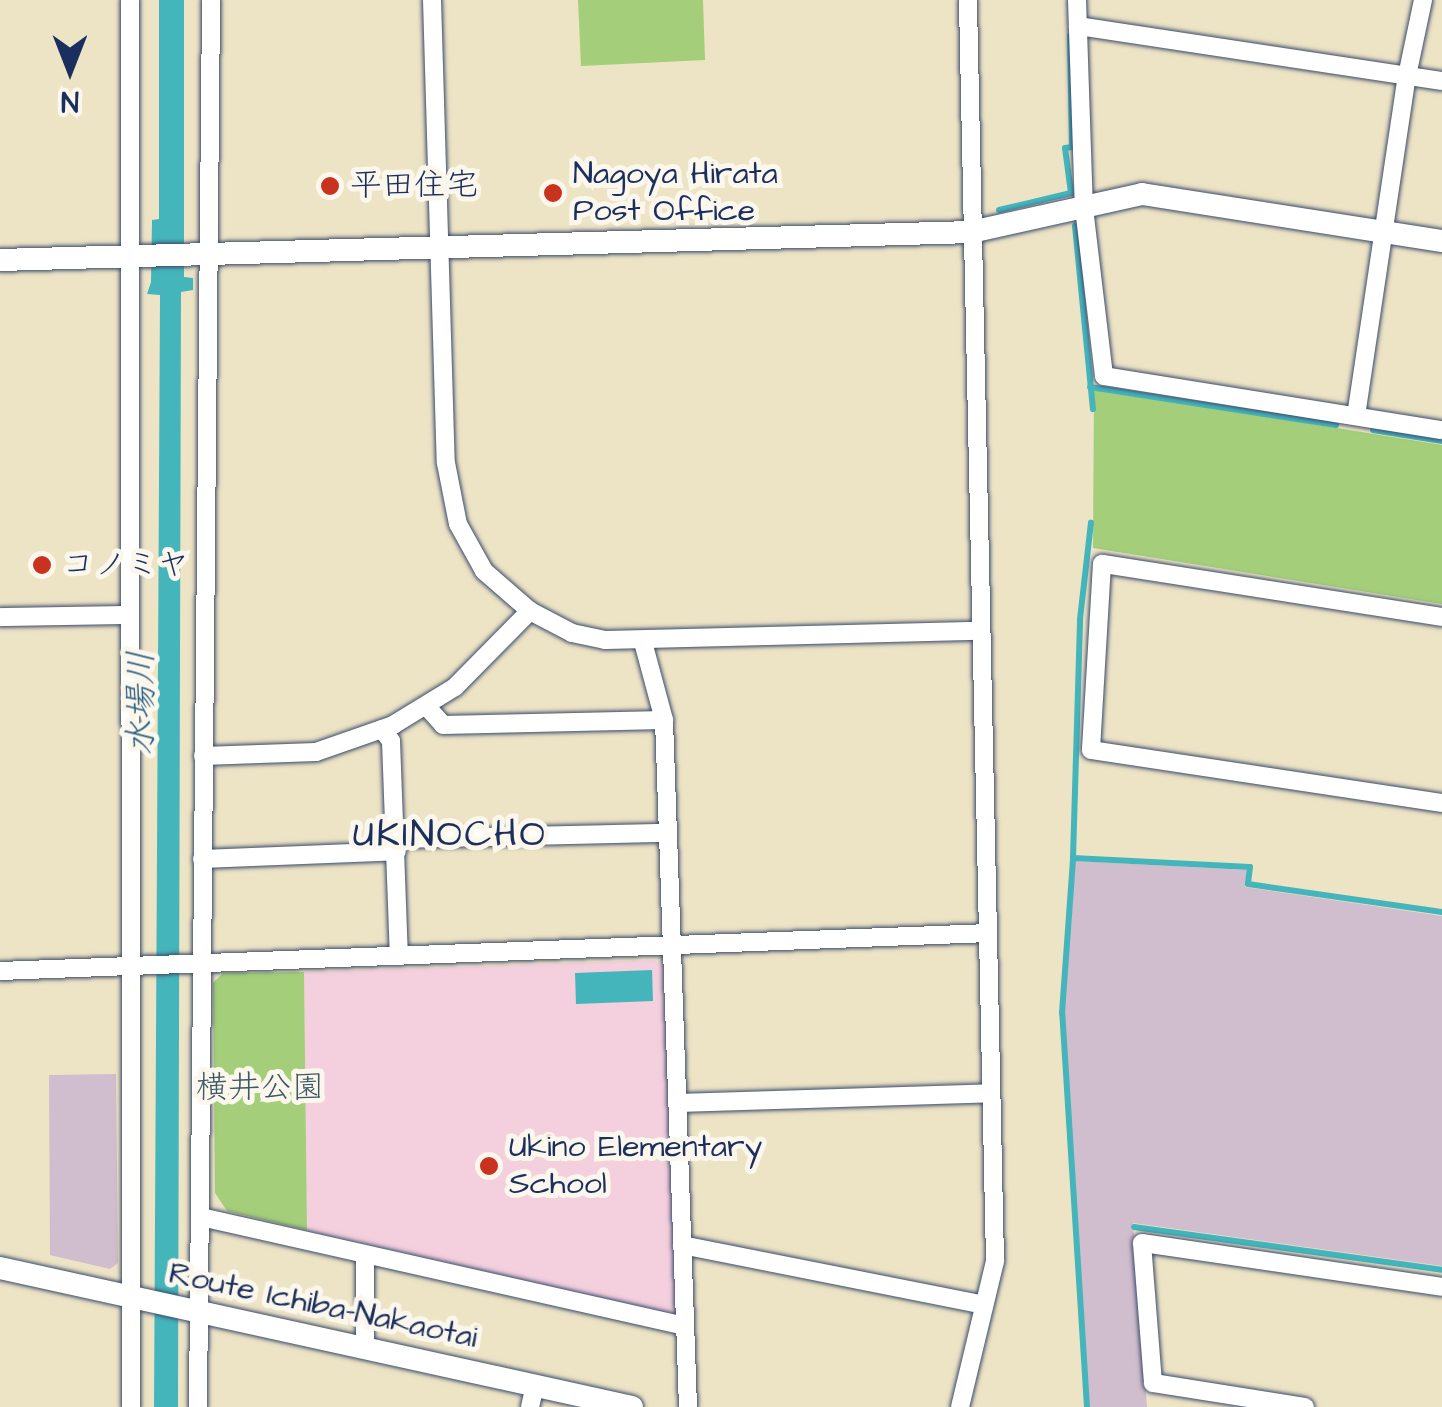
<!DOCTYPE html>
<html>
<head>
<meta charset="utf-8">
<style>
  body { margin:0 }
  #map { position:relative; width:1442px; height:1407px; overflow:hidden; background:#ede4c5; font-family:"Architects Daughter","Klee One",sans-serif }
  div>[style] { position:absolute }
  .built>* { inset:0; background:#f4cfdd }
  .industrial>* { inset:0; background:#d0bdcd }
  .green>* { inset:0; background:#a4ce7a }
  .water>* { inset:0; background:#45b5bc }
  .stream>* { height:6px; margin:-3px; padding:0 3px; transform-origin:3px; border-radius:3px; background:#45b5bc }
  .roads { filter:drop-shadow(0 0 2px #3a4a6d) drop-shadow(0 0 2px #3a4a6d) }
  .street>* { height:18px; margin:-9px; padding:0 9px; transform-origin:9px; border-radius:9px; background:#fff }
  .secondary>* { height:22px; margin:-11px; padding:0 11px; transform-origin:11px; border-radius:11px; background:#fff }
  .dots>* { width:28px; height:28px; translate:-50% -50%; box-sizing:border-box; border:5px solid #fbf7ec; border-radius:50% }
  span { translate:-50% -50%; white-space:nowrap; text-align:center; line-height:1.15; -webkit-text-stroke:10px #fbf7ec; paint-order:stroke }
  .poi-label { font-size:32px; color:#1b2f5e }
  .left { translate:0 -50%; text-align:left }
  .park-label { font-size:32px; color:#3d5765 }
  .street-label { font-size:32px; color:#1b2f5e }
  .water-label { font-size:35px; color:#2a5e7f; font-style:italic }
  .quarter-label { font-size:38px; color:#1b2f5e; letter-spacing:2.5px }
  .north { position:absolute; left:20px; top:20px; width:100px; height:100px; -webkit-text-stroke:8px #fbf7ec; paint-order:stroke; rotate:180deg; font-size:28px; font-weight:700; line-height:40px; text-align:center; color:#1b2f5e }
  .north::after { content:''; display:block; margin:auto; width:35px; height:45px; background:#1b2f5e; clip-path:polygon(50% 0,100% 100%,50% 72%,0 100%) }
</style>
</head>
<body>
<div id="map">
  <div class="built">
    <div style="clip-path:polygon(655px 960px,666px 968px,677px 1309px,666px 1313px,307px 1230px,304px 972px)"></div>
  </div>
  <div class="industrial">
    <div style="clip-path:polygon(1075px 861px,1247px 870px,1245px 887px,1442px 916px,1442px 1266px,1133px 1223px,1147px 1407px,1089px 1407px,1064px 1013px)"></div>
    <div style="clip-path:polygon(116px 1074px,118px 1263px,110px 1269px,50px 1255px,49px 1075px)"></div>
  </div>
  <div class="green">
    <div style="clip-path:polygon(578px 0,703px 0,705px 60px,581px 66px)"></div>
    <div style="clip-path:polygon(1094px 389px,1442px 445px,1442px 604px,1093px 548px)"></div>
    <div style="clip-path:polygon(304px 972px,307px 1230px,227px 1211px,215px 1193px,213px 983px,223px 973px)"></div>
  </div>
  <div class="water">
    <div style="clip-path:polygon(159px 0,184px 0,184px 277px,193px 278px,193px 290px,181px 292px,178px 1407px,154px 1407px,160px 295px,147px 294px,151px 282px,152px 220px,159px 219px)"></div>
    <div style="clip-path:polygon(652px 970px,653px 1001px,576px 1004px,575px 973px)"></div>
  </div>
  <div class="stream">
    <div style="left:999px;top:210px;width:74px;rotate:-13.3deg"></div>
    <div style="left:1071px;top:193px;width:45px;rotate:-97.6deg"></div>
    <div style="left:1065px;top:148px;width:7px;rotate:-8deg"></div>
    <div style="left:1072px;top:147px;width:111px;rotate:-91deg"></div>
    <div style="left:1075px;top:226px;width:184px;rotate:84.4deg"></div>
    <div style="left:1090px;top:387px;width:249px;rotate:8.8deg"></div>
    <div style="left:1373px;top:430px;width:70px;rotate:9.1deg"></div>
    <div style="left:1073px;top:858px;width:177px;rotate:2.9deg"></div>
    <div style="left:1250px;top:867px;width:17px;rotate:97deg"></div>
    <div style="left:1248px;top:884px;width:196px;rotate:8.2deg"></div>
    <div style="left:1134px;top:1227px;width:311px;rotate:7.9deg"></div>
    <div style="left:1087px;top:1407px;width:395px;rotate:-93.6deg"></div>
    <div style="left:1062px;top:1013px;width:155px;rotate:-85.9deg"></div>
    <div style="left:1073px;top:858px;width:239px;rotate:-88.3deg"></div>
    <div style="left:1080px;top:619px;width:97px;rotate:-83.5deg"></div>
  </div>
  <div class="roads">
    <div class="street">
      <div style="left:130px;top:0;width:1407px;rotate:89.96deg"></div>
      <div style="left:432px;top:0;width:463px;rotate:88.3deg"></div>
      <div style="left:446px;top:463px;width:62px;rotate:78.9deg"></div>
      <div style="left:458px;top:524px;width:54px;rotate:61deg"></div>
      <div style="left:484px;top:571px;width:61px;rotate:41deg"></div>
      <div style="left:530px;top:611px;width:47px;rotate:27.6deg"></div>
      <div style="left:572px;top:633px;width:34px;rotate:12deg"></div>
      <div style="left:605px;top:640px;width:375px;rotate:-1.4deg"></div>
      <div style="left:1077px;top:0;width:208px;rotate:88.1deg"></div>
      <div style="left:1084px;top:208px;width:169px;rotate:83.2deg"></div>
      <div style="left:1104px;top:376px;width:342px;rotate:9.1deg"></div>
      <div style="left:1078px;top:26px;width:368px;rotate:8.6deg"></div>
      <div style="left:1356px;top:416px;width:344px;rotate:-81.5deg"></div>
      <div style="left:1407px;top:76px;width:78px;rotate:-78.1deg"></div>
      <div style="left:0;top:617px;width:130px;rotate:-0.9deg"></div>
      <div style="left:1442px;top:617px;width:344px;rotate:-171.1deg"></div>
      <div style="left:1102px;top:564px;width:186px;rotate:93.4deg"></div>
      <div style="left:1091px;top:750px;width:355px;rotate:8.6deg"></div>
      <div style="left:643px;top:642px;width:81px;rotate:74.9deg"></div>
      <div style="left:664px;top:720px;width:687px;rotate:88deg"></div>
      <div style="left:427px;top:707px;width:24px;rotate:48deg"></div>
      <div style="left:443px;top:725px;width:221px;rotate:-1.3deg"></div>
      <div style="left:382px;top:729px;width:15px;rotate:53deg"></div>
      <div style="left:391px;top:741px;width:215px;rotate:87.9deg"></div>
      <div style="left:203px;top:756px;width:113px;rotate:-2deg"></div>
      <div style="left:316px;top:752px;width:82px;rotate:-19.3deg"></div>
      <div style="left:393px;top:725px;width:73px;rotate:-31.5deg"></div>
      <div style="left:455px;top:687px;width:107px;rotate:-45.4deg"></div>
      <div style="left:396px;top:839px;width:272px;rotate:-1.3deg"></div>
      <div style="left:202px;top:859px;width:195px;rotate:-2.3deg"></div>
      <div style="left:0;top:971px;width:988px;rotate:-2.2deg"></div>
      <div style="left:679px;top:1103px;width:312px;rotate:-1.8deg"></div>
      <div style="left:201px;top:1217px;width:496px;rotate:12.7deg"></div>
      <div style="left:682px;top:1245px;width:308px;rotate:11.2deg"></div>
      <div style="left:365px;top:1256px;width:93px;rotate:90deg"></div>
      <div style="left:198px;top:1407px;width:1407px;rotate:-89.47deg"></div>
      <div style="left:530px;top:1407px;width:22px;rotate:-77deg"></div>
      <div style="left:960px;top:1407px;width:150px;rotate:-76.5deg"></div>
      <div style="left:995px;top:1261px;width:1261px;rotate:-91.23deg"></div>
      <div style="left:1305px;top:1407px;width:154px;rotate:-171deg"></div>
      <div style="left:1153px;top:1383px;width:140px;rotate:-94.5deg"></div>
      <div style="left:1142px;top:1243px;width:303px;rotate:8.3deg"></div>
    </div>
    <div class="secondary">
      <div style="left:0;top:260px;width:971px;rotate:-1.65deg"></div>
      <div style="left:971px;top:232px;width:175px;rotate:-12.5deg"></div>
      <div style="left:1142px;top:194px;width:304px;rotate:8.9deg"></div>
      <div style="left:0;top:1268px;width:647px;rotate:12.4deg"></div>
    </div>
  </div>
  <div class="dots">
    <div style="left:330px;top:186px;background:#c8321e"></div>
    <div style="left:553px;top:193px;background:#c8321e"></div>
    <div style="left:42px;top:565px;background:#c8321e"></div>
    <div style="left:489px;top:1166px;background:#c8321e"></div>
  </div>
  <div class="poi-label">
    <span class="left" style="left:573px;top:193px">Nagoya Hirata<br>Post Office</span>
    <span class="left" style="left:350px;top:186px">平田住宅</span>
    <span class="left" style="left:62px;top:565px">コノミヤ</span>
    <span class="left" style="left:509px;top:1166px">Ukino Elementary<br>School</span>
  </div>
  <div class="park-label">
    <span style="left:260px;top:1088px">横井公園</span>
  </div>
  <div class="street-label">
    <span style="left:323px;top:1306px;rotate:12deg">Route Ichiba-Nakaotai</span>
  </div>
  <div class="water-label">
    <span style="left:142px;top:703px;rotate:-90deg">水場川</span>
  </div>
  <div class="quarter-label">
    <span style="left:450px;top:836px">UKINOCHO</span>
  </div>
  <div class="north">N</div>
</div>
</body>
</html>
